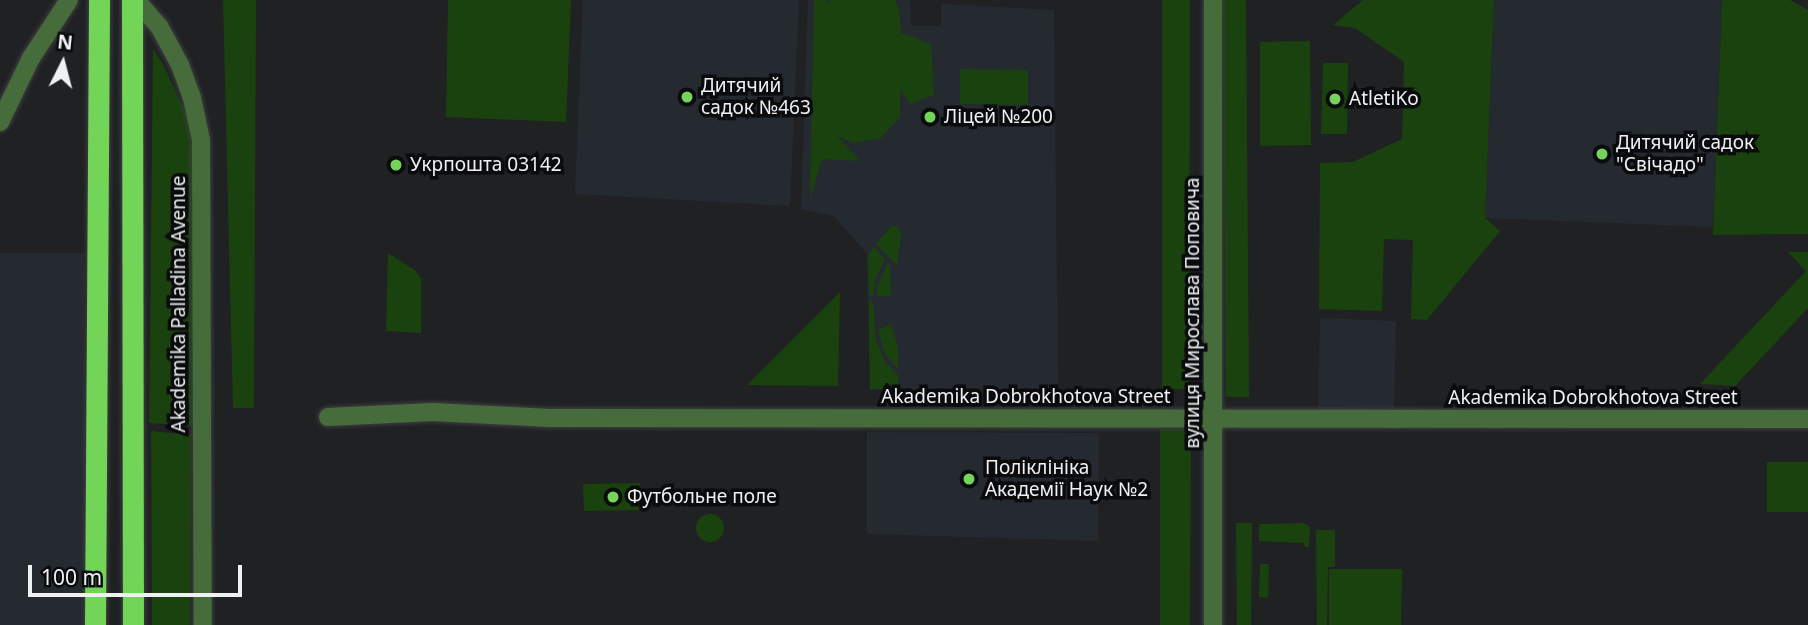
<!DOCTYPE html>
<html>
<head>
<meta charset="utf-8">
<style>
  body { margin:0 }
  #map { position:relative; width:1808px; height:625px; overflow:hidden; background:#202123; font-family:"Noto Sans",sans-serif }
  div>[style] { position:absolute }
  .built>* { inset:0; background:#252a31 }
  .green>* { inset:0; background:#1a420e }
  .round { border-radius:50% }
  .roads { filter:drop-shadow(0 0 2px #3d3e40) drop-shadow(0 0 2px #3d3e40) }
  .minor>* { height:18px; margin:-9px; padding:0 9px; transform-origin:9px; border-radius:9px; background:#466c3c }
  .highway>* { height:21px; margin:-10.5px; padding:0 10.5px; transform-origin:10.5px; border-radius:10.5px; background:#73d557 }
  .dots>* { width:19px; height:19px; translate:-50% -50%; box-sizing:border-box; border:4px solid #0a0b0c; border-radius:50% }
  span { translate:-50% -50%; white-space:nowrap; text-align:center; line-height:1.15; -webkit-text-stroke:7px #0a0b0c; paint-order:stroke }
  .poi-label { font-size:19px; color:#eff0f1 }
  .left { translate:0 -50%; text-align:left }
  .street-label { font-size:19px; color:#eff0f1 }
  .north { position:absolute; left:28px; top:28px; width:70px; height:70px; -webkit-text-stroke:5px #0a0b0c; paint-order:stroke; rotate:6deg; font-size:19px; font-weight:700; line-height:28px; text-align:center; color:#eff0f1 }
  .north::after { content:''; display:block; margin:auto; width:24px; height:32px; background:#eff0f1; clip-path:polygon(50% 0,100% 100%,50% 72%,0 100%) }
  .scale { position:absolute; left:28px; top:565px; width:214px; height:32px; box-sizing:border-box; border:4px solid #eff0f1; border-top:0; padding-left:9px; font-size:21px; line-height:24px; white-space:nowrap; color:#eff0f1; -webkit-text-stroke:5px #0a0b0c; paint-order:stroke }
</style>
</head>
<body>
<div id="map">
  <div class="built">
    <div style="clip-path:polygon(583px 0,799px 0,790px 206px,575px 194px)"></div>
    <div style="clip-path:polygon(808px 0,910px 0,911px 26px,941px 26px,941px 4px,1054px 10px,1058px 389px,870px 390px,867px 254px,834px 216px,801px 209px)"></div>
    <div style="clip-path:polygon(1494px 0,1722px 0,1713px 227px,1485px 218px)"></div>
    <div style="clip-path:polygon(0 253px,84px 253px,86px 625px,0 625px)"></div>
    <div style="clip-path:polygon(1320px 318px,1396px 321px,1394px 412px,1318px 412px)"></div>
    <div style="clip-path:polygon(867px 432px,1099px 433px,1098px 541px,867px 534px)"></div>
  </div>
  <div class="green">
    <div style="clip-path:polygon(223px 0,256px 0,254px 408px,233px 408px)"></div>
    <div style="clip-path:polygon(448px 0,571px 0,566px 122px,446px 117px)"></div>
    <div style="clip-path:polygon(814px 0,827px 0,828px 3px,830px 0,895px 0,899px 9px,901px 33px,931px 44px,934px 95px,910px 104px,900px 89px,900px 117px,881px 138px,853px 143px,837px 136px,860px 161px,822px 159px,810px 199px)"></div>
    <div style="clip-path:polygon(1162px 0,1190px 0,1189px 389px,1162px 389px)"></div>
    <div style="clip-path:polygon(1223px 0,1246px 0,1249px 397px,1226px 397px)"></div>
    <div style="clip-path:polygon(1363px 0,1494px 0,1485px 218px,1500px 231px,1427px 320px,1411px 319px,1413px 240px,1384px 239px,1382px 311px,1319px 309px,1320px 163px,1353px 162px,1402px 139px,1404px 62px,1355px 28px,1333px 25px)"></div>
    <div style="clip-path:polygon(1722px 0,1790px 0,1808px 10px,1808px 234px,1713px 235px)"></div>
    <div style="clip-path:polygon(1310px 41px,1311px 145px,1260px 146px,1260px 42px)"></div>
    <div style="clip-path:polygon(153px 49px,163px 64px,186px 113px,193px 141px,193px 426px,149px 423px)"></div>
    <div style="clip-path:polygon(1323px 63px,1348px 63px,1347px 134px,1321px 134px)"></div>
    <div style="clip-path:polygon(960px 69px,1028px 70px,1028px 105px,960px 104px)"></div>
    <div style="clip-path:polygon(892px 225px,898px 227px,901px 234px,897px 265px,876px 244px)"></div>
    <div style="clip-path:polygon(874px 247px,885px 259px,876px 278px,873px 296px,869px 295px,868px 254px)"></div>
    <div style="clip-path:polygon(1788px 252px,1808px 252px,1808px 308px,1735px 386px,1700px 384px,1806px 271px)"></div>
    <div style="clip-path:polygon(388px 253px,416px 271px,421px 279px,421px 333px,386px 331px)"></div>
    <div style="clip-path:polygon(888px 262px,893px 267px,890px 267px,891px 296px,877px 296px,877px 287px)"></div>
    <div style="clip-path:polygon(840px 292px,838px 386px,747px 385px)"></div>
    <div style="clip-path:polygon(869px 300px,873px 302px,876px 340px,885px 362px,898px 375px,898px 389px,870px 389px)"></div>
    <div style="clip-path:polygon(891px 324px,898px 348px,898px 369px,885px 354px,878px 330px)"></div>
    <div style="clip-path:polygon(1160px 429px,1191px 429px,1190px 625px,1160px 625px)"></div>
    <div style="clip-path:polygon(151px 431px,191px 435px,190px 625px,152px 625px)"></div>
    <div style="clip-path:polygon(1767px 462px,1808px 462px,1808px 512px,1767px 512px)"></div>
    <div style="clip-path:polygon(640px 483px,643px 510px,584px 511px,583px 484px)"></div>
    <div class="round" style="left:696px;top:514px;width:28px;height:28px"></div>
    <div style="clip-path:polygon(1236px 523px,1252px 523px,1251px 625px,1237px 625px)"></div>
    <div style="clip-path:polygon(1304px 523px,1310px 527px,1309px 547px,1305px 547px,1304px 543px,1259px 541px,1259px 524px)"></div>
    <div style="clip-path:polygon(1316px 530px,1335px 530px,1335px 567px,1328px 567px,1327px 625px,1317px 625px)"></div>
    <div style="clip-path:polygon(1260px 564px,1269px 564px,1268px 598px,1259px 597px)"></div>
    <div style="clip-path:polygon(1329px 569px,1402px 569px,1401px 625px,1329px 625px)"></div>
  </div>
  <div class="roads">
    <div class="minor">
      <div style="left:136px;top:0;width:35px;rotate:49deg"></div>
      <div style="left:159px;top:26px;width:44px;rotate:61.7deg"></div>
      <div style="left:180px;top:65px;width:35px;rotate:70deg"></div>
      <div style="left:192px;top:98px;width:43px;rotate:77.9deg"></div>
      <div style="left:201px;top:140px;width:485px;rotate:89.8deg"></div>
      <div style="left:0;top:122px;width:71px;rotate:-64.2deg"></div>
      <div style="left:31px;top:58px;width:69px;rotate:-56.8deg"></div>
      <div style="left:328px;top:417px;width:105px;rotate:-2.7deg"></div>
      <div style="left:433px;top:412px;width:117px;rotate:2.9deg"></div>
      <div style="left:550px;top:418px;width:1258px;rotate:0.05deg"></div>
      <div style="left:1213px;top:625px;width:625px;rotate:-90deg"></div>
    </div>
    <div class="highway">
      <div style="left:132px;top:0;width:625px;rotate:89.91deg"></div>
      <div style="left:95px;top:625px;width:625px;rotate:-89.63deg"></div>
    </div>
  </div>
  <div class="dots">
    <div style="left:687px;top:97px;background:#75d25b"></div>
    <div style="left:1335px;top:99px;background:#75d25b"></div>
    <div style="left:930px;top:117px;background:#75d25b"></div>
    <div style="left:1602px;top:154px;background:#75d25b"></div>
    <div style="left:396px;top:165px;background:#75d25b"></div>
    <div style="left:969px;top:479px;background:#75d25b"></div>
    <div style="left:613px;top:497px;background:#75d25b"></div>
  </div>
  <div class="poi-label">
    <span class="left" style="left:701px;top:97px">Дитячий<br>садок №463</span>
    <span class="left" style="left:1349px;top:99px">AtletiKo</span>
    <span class="left" style="left:944px;top:117px">Ліцей №200</span>
    <span class="left" style="left:1616px;top:154px">Дитячий садок<br>"Свічадо"</span>
    <span class="left" style="left:410px;top:165px">Укрпошта 03142</span>
    <span class="left" style="left:985px;top:479px">Поліклініка<br>Академії Наук №2</span>
    <span class="left" style="left:627px;top:497px">Футбольне поле</span>
  </div>
  <div class="street-label">
    <span style="left:179px;top:304px;rotate:-90deg">Akademika Palladina Avenue</span>
    <span style="left:1193px;top:313px;rotate:-90deg">вулиця Мирослава Поповича</span>
    <span style="left:1026px;top:397px">Akademika Dobrokhotova Street</span>
    <span style="left:1593px;top:398px">Akademika Dobrokhotova Street</span>
  </div>
  <div class="north">N</div>
  <div class="scale">100 m</div>
</div>
</body>
</html>
